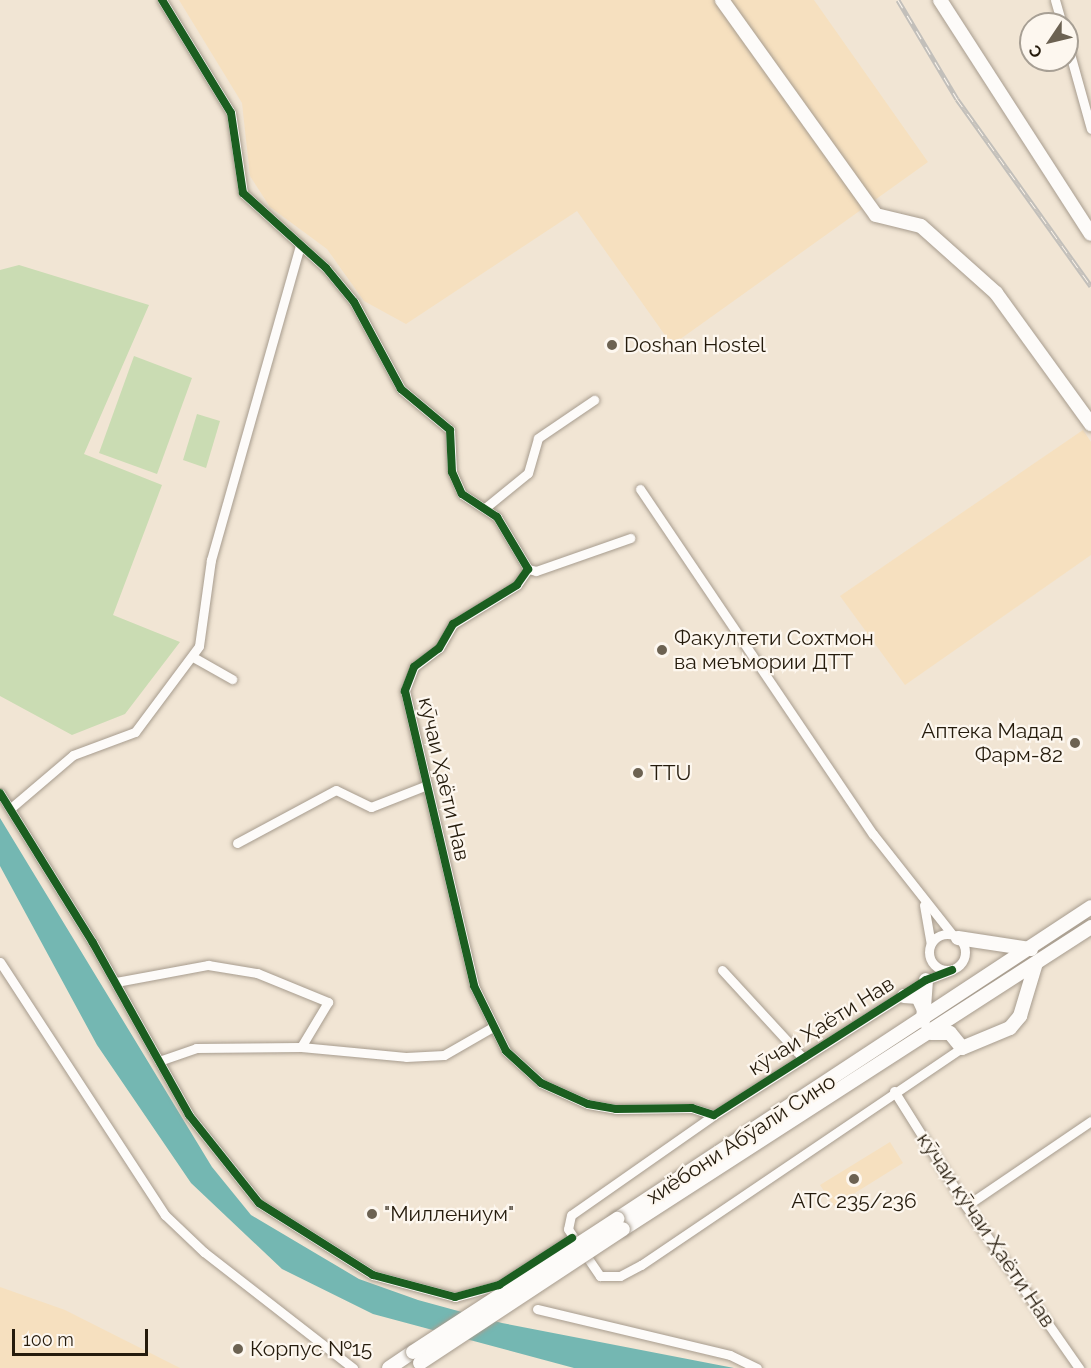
<!DOCTYPE html>
<html>
<head>
<meta charset="utf-8">
<style>
  body { margin:0 }
  #map { position:relative; width:1091px; height:1368px; overflow:hidden; background:#f1e5d4; font-family:Raleway,sans-serif }
  div>[style] { position:absolute }
  .built>* { inset:0; background:#f6e0bf }
  .green>* { inset:0; background:#cadcb3 }
  .water>* { inset:0; background:#74b7b2 }
  .roads { filter:drop-shadow(0 0 2px #a79c8e) drop-shadow(0 0 2px #a79c8e) }
  .street>* { height:9px; margin:-4.5px; padding:0 4.5px; transform-origin:4.5px; border-radius:4.5px; background:#fdfbf9 }
  .street>.ring { margin:-4.5px; padding:0; box-sizing:content-box; background:none; border:9px solid #fdfbf9; border-radius:50% }
  .secondary>* { height:14px; margin:-7px; padding:0 7px; transform-origin:7px; border-radius:7px; background:#fdfbf9 }
  .rail>* { height:5px; margin-top:-2.5px; transform-origin:0; background:repeating-linear-gradient(90deg,#fdf7ef 0 9px,#c2bfba 0 18px); box-sizing:border-box; border-block:2px solid #c2bfba }
  .bridges { filter:drop-shadow(0 0 2px #a79c8e) drop-shadow(0 0 2px #a79c8e) }
  .secondary-bridge>* { height:14px; margin:-7px; padding:0 7px; transform-origin:7px; border-radius:7px; background:#fdfbf9 }
  .cycleway>* { height:8px; margin:-4px; padding:0 4px; transform-origin:4px; border-radius:4px; background:#1b5e20 }
  .dots>* { width:16px; height:16px; translate:-50% -50%; box-sizing:border-box; border:3px solid #fdf7ef; border-radius:50% }
  span { translate:-50% -50%; white-space:nowrap; text-align:center; line-height:1.15; -webkit-text-stroke:4.5px #fdf7ef; paint-order:stroke }
  .poi-label { font-size:21px; color:#251b0c }
  .left { translate:0 -50%; text-align:left }
  .right { translate:-100% -50%; text-align:right }
  .street-label { font-size:21px; color:#251b0c }
  .north { position:absolute; left:1019px; top:12px; width:60px; height:60px; box-sizing:border-box; background:#fdf7ef; border:2px solid #a79f94; border-radius:50%; rotate:235deg; font-size:16px; font-weight:700; line-height:24px; text-align:center; color:#251b0c }
  .north::after { content:''; display:block; margin:auto; width:21px; height:27px; background:#6c6252; clip-path:polygon(50% 0,100% 100%,50% 72%,0 100%) }
  .scale { position:absolute; left:12px; top:1329px; width:136px; height:27px; box-sizing:border-box; border:3px solid #251b0c; border-top:0; padding-left:8px; font-size:18px; line-height:21px; white-space:nowrap; color:#251b0c; -webkit-text-stroke:4px #fdf7ef; paint-order:stroke }
</style>
</head>
<body>
<div id="map">
  <div class="built">
    <div style="clip-path:polygon(179px 0,814px 0,928px 162px,672px 345px,577px 211px,406px 324px,364px 301px,327px 249px,270px 207px,250px 176px,242px 103px)"></div>
    <div style="clip-path:polygon(1083px 430px,1091px 442px,1091px 555px,905px 685px,840px 596px)"></div>
    <div style="clip-path:polygon(890px 1142px,903px 1163px,834px 1206px,820px 1185px)"></div>
    <div style="clip-path:polygon(0 1287px,65px 1310px,180px 1368px,0 1368px)"></div>
  </div>
  <div class="green">
    <div style="clip-path:polygon(19px 265px,149px 305px,84px 454px,162px 485px,113px 615px,180px 642px,125px 714px,72px 735px,0 696px,0 270px)"></div>
    <div style="clip-path:polygon(134px 356px,192px 378px,157px 474px,99px 453px)"></div>
    <div style="clip-path:polygon(197px 414px,220px 421px,206px 468px,183px 460px)"></div>
  </div>
  <div class="water">
    <div style="clip-path:polygon(0 818px,212px 1167px,251px 1215px,359px 1279px,418px 1300px,502px 1323px,734px 1368px,574px 1368px,373px 1314px,282px 1269px,191px 1183px,97px 1045px,0 866px)"></div>
  </div>
  <div class="roads">
    <div class="street">
      <div style="left:162px;top:0;width:132px;rotate:58.6deg"></div>
      <div style="left:231px;top:113px;width:81px;rotate:81.5deg"></div>
      <div style="left:243px;top:193px;width:112px;rotate:42.1deg"></div>
      <div style="left:326px;top:268px;width:44px;rotate:50.5deg"></div>
      <div style="left:354px;top:302px;width:99px;rotate:61.6deg"></div>
      <div style="left:401px;top:389px;width:64px;rotate:39.9deg"></div>
      <div style="left:450px;top:430px;width:42px;rotate:87.3deg"></div>
      <div style="left:452px;top:472px;width:24px;rotate:66deg"></div>
      <div style="left:462px;top:494px;width:42px;rotate:33.3deg"></div>
      <div style="left:497px;top:517px;width:61px;rotate:59.2deg"></div>
      <div style="left:528px;top:569px;width:19px;rotate:125deg"></div>
      <div style="left:517px;top:585px;width:75px;rotate:148.6deg"></div>
      <div style="left:453px;top:624px;width:28px;rotate:120deg"></div>
      <div style="left:439px;top:648px;width:31px;rotate:143deg"></div>
      <div style="left:414px;top:667px;width:26px;rotate:111deg"></div>
      <div style="left:405px;top:691px;width:303px;rotate:76.8deg"></div>
      <div style="left:474px;top:986px;width:72px;rotate:63.8deg"></div>
      <div style="left:506px;top:1051px;width:47px;rotate:42.4deg"></div>
      <div style="left:541px;top:1083px;width:51px;rotate:24.1deg"></div>
      <div style="left:588px;top:1104px;width:28px;rotate:10deg"></div>
      <div style="left:616px;top:1109px;width:76px;rotate:-0.8deg"></div>
      <div style="left:692px;top:1108px;width:23px;rotate:18deg"></div>
      <div style="left:714px;top:1115px;width:251px;rotate:-32.5deg"></div>
      <div style="left:926px;top:980px;width:28px;rotate:-21deg"></div>
      <div style="left:1055px;top:0;width:25px;rotate:74deg"></div>
      <div style="left:1067px;top:43px;width:89px;rotate:74.4deg"></div>
      <div style="left:640px;top:489px;width:416px;rotate:56deg"></div>
      <div style="left:873px;top:834px;width:127px;rotate:51.7deg"></div>
      <div style="left:485px;top:508px;width:55px;rotate:-39.1deg"></div>
      <div style="left:528px;top:473px;width:36px;rotate:-74deg"></div>
      <div style="left:538px;top:438px;width:68px;rotate:-34.2deg"></div>
      <div style="left:528px;top:569px;width:8px;rotate:14deg"></div>
      <div style="left:536px;top:571px;width:100px;rotate:-19.3deg"></div>
      <div style="left:193px;top:657px;width:45px;rotate:29.4deg"></div>
      <div style="left:0;top:793px;width:176px;rotate:58.2deg"></div>
      <div style="left:93px;top:943px;width:197px;rotate:60.8deg"></div>
      <div style="left:189px;top:1115px;width:112px;rotate:51.5deg"></div>
      <div style="left:259px;top:1203px;width:135px;rotate:32.3deg"></div>
      <div style="left:373px;top:1275px;width:85px;rotate:15deg"></div>
      <div style="left:455px;top:1297px;width:46px;rotate:-15.3deg"></div>
      <div style="left:499px;top:1285px;width:87px;rotate:-32.8deg"></div>
      <div style="left:12px;top:807px;width:80px;rotate:-40.4deg"></div>
      <div style="left:73px;top:755px;width:66px;rotate:-20.4deg"></div>
      <div style="left:135px;top:732px;width:107px;rotate:-53.3deg"></div>
      <div style="left:199px;top:646px;width:87px;rotate:-82.1deg"></div>
      <div style="left:211px;top:560px;width:326px;rotate:-74.2deg"></div>
      <div style="left:237px;top:843px;width:112px;rotate:-28.2deg"></div>
      <div style="left:336px;top:790px;width:39px;rotate:26deg"></div>
      <div style="left:371px;top:807px;width:60px;rotate:-21.4deg"></div>
      <div style="left:924px;top:905px;width:39px;rotate:80deg"></div>
      <div class="ring" style="left:929px;top:934px;width:27px;height:27px"></div>
      <div style="left:0;top:962px;width:302px;rotate:56.9deg"></div>
      <div style="left:165px;top:1215px;width:54px;rotate:43.5deg"></div>
      <div style="left:204px;top:1252px;width:189px;rotate:37.9deg"></div>
      <div style="left:722px;top:970px;width:120px;rotate:47.4deg"></div>
      <div style="left:116px;top:982px;width:94px;rotate:-10.5deg"></div>
      <div style="left:208px;top:965px;width:50px;rotate:9.3deg"></div>
      <div style="left:257px;top:973px;width:77px;rotate:22.2deg"></div>
      <div style="left:328px;top:1002px;width:52px;rotate:121deg"></div>
      <div style="left:301px;top:1047px;width:105px;rotate:5.4deg"></div>
      <div style="left:406px;top:1057px;width:38px;rotate:-3deg"></div>
      <div style="left:444px;top:1055px;width:54px;rotate:-29.9deg"></div>
      <div style="left:159px;top:1061px;width:39px;rotate:-19deg"></div>
      <div style="left:196px;top:1048px;width:105px;rotate:-0.5deg"></div>
      <div style="left:894px;top:1091px;width:136px;rotate:57.9deg"></div>
      <div style="left:966px;top:1206px;width:198px;rotate:55.1deg"></div>
      <div style="left:714px;top:1115px;width:174px;rotate:145deg"></div>
      <div style="left:571px;top:1215px;width:14px;rotate:102deg"></div>
      <div style="left:568px;top:1229px;width:57px;rotate:55.8deg"></div>
      <div style="left:600px;top:1276px;width:20px"></div>
      <div style="left:620px;top:1276px;width:24px;rotate:-28deg"></div>
      <div style="left:641px;top:1265px;width:387px;rotate:-34.1deg"></div>
      <div style="left:966px;top:1206px;width:151px;rotate:-34.2deg"></div>
      <div style="left:537px;top:1309px;width:198px;rotate:13.4deg"></div>
      <div style="left:730px;top:1355px;width:30px;rotate:26deg"></div>
    </div>
    <div class="secondary">
      <div style="left:722px;top:0;width:264px;rotate:54.4deg"></div>
      <div style="left:876px;top:215px;width:46px;rotate:13.7deg"></div>
      <div style="left:921px;top:226px;width:101px;rotate:41.8deg"></div>
      <div style="left:996px;top:293px;width:162px;rotate:54.1deg"></div>
      <div style="left:940px;top:0;width:278px;rotate:57.2deg"></div>
      <div style="left:958px;top:938px;width:74px;rotate:8.6deg"></div>
      <div style="left:904px;top:996px;width:14px;rotate:4deg"></div>
      <div style="left:918px;top:997px;width:14px;rotate:65deg"></div>
      <div style="left:923px;top:1021px;width:41px;rotate:-85.8deg"></div>
      <div style="left:931px;top:1033px;width:19px"></div>
      <div style="left:950px;top:1033px;width:19px;rotate:51deg"></div>
      <div style="left:962px;top:1048px;width:52px;rotate:-22.6deg"></div>
      <div style="left:1010px;top:1028px;width:16px;rotate:-50deg"></div>
      <div style="left:1020px;top:1016px;width:55px;rotate:-73.2deg"></div>
      <div style="left:617px;top:1219px;width:567px;rotate:-33.35deg"></div>
      <div style="left:623px;top:1229px;width:557px;rotate:-32.83deg"></div>
      <div style="left:389px;top:1368px;width:29px;rotate:-34deg"></div>
    </div>
  </div>
  <div class="rail">
    <div style="left:898px;top:0;width:115px;rotate:59.2deg"></div>
    <div style="left:957px;top:99px;width:230px;rotate:54.4deg"></div>
  </div>
  <div class="bridges">
    <div class="secondary-bridge">
      <div style="left:413px;top:1352px;width:244px;rotate:-33.1deg"></div>
      <div style="left:420px;top:1363px;width:243px;rotate:-33.4deg"></div>
    </div>
  </div>
  <div class="cycleway">
    <div style="left:162px;top:0;width:132px;rotate:58.6deg"></div>
    <div style="left:231px;top:113px;width:81px;rotate:81.5deg"></div>
    <div style="left:243px;top:193px;width:112px;rotate:42.1deg"></div>
    <div style="left:326px;top:268px;width:44px;rotate:50.5deg"></div>
    <div style="left:354px;top:302px;width:99px;rotate:61.6deg"></div>
    <div style="left:401px;top:389px;width:64px;rotate:39.9deg"></div>
    <div style="left:450px;top:430px;width:42px;rotate:87.3deg"></div>
    <div style="left:452px;top:472px;width:24px;rotate:66deg"></div>
    <div style="left:462px;top:494px;width:42px;rotate:33.3deg"></div>
    <div style="left:497px;top:517px;width:61px;rotate:59.2deg"></div>
    <div style="left:528px;top:569px;width:19px;rotate:125deg"></div>
    <div style="left:517px;top:585px;width:75px;rotate:148.6deg"></div>
    <div style="left:453px;top:624px;width:28px;rotate:120deg"></div>
    <div style="left:439px;top:648px;width:31px;rotate:143deg"></div>
    <div style="left:414px;top:667px;width:26px;rotate:111deg"></div>
    <div style="left:405px;top:691px;width:303px;rotate:76.8deg"></div>
    <div style="left:474px;top:986px;width:72px;rotate:63.8deg"></div>
    <div style="left:506px;top:1051px;width:47px;rotate:42.4deg"></div>
    <div style="left:541px;top:1083px;width:51px;rotate:24.1deg"></div>
    <div style="left:588px;top:1104px;width:28px;rotate:10deg"></div>
    <div style="left:616px;top:1109px;width:76px;rotate:-0.8deg"></div>
    <div style="left:692px;top:1108px;width:23px;rotate:18deg"></div>
    <div style="left:714px;top:1115px;width:251px;rotate:-32.5deg"></div>
    <div style="left:926px;top:980px;width:28px;rotate:-21deg"></div>
    <div style="left:0;top:793px;width:176px;rotate:58.2deg"></div>
    <div style="left:93px;top:943px;width:197px;rotate:60.8deg"></div>
    <div style="left:189px;top:1115px;width:112px;rotate:51.5deg"></div>
    <div style="left:259px;top:1203px;width:135px;rotate:32.3deg"></div>
    <div style="left:373px;top:1275px;width:85px;rotate:15deg"></div>
    <div style="left:455px;top:1297px;width:46px;rotate:-15.3deg"></div>
    <div style="left:499px;top:1285px;width:87px;rotate:-32.8deg"></div>
  </div>
  <div class="dots">
    <div style="left:612px;top:345px;background:#6c6252"></div>
    <div style="left:662px;top:650px;background:#6c6252"></div>
    <div style="left:1075px;top:743px;background:#6c6252"></div>
    <div style="left:638px;top:773px;background:#6c6252"></div>
    <div style="left:854px;top:1179px;background:#6c6252"></div>
    <div style="left:372px;top:1214px;background:#6c6252"></div>
    <div style="left:238px;top:1349px;background:#6c6252"></div>
  </div>
  <div class="poi-label">
    <span class="left" style="left:624px;top:345px">Doshan Hostel</span>
    <span class="left" style="left:674px;top:650px">Факултети Сохтмон<br>ва меъмории ДТТ</span>
    <span class="right" style="left:1063px;top:743px">Аптека Мадад<br>Фарм-82</span>
    <span class="left" style="left:650px;top:773px">TTU</span>
    <span style="left:854px;top:1201px">АТС 235/236</span>
    <span class="left" style="left:384px;top:1214px">"Миллениум"</span>
    <span class="left" style="left:250px;top:1349px">Корпус №15</span>
  </div>
  <div class="street-label">
    <span style="left:444px;top:779px;rotate:77deg">кӯчаи Ҳаёти Нав</span>
    <span style="left:821px;top:1026px;rotate:-32deg">кӯчаи Ҳаёти Нав</span>
    <span style="left:741px;top:1139px;rotate:-33deg">хиёбони Абӯалӣ Сино</span>
    <span style="left:986px;top:1230px;rotate:56deg">кӯчаи кӯчаи Ҳаёти Нав</span>
  </div>
  <div class="north">С</div>
  <div class="scale">100 m</div>
</div>
</body>
</html>
